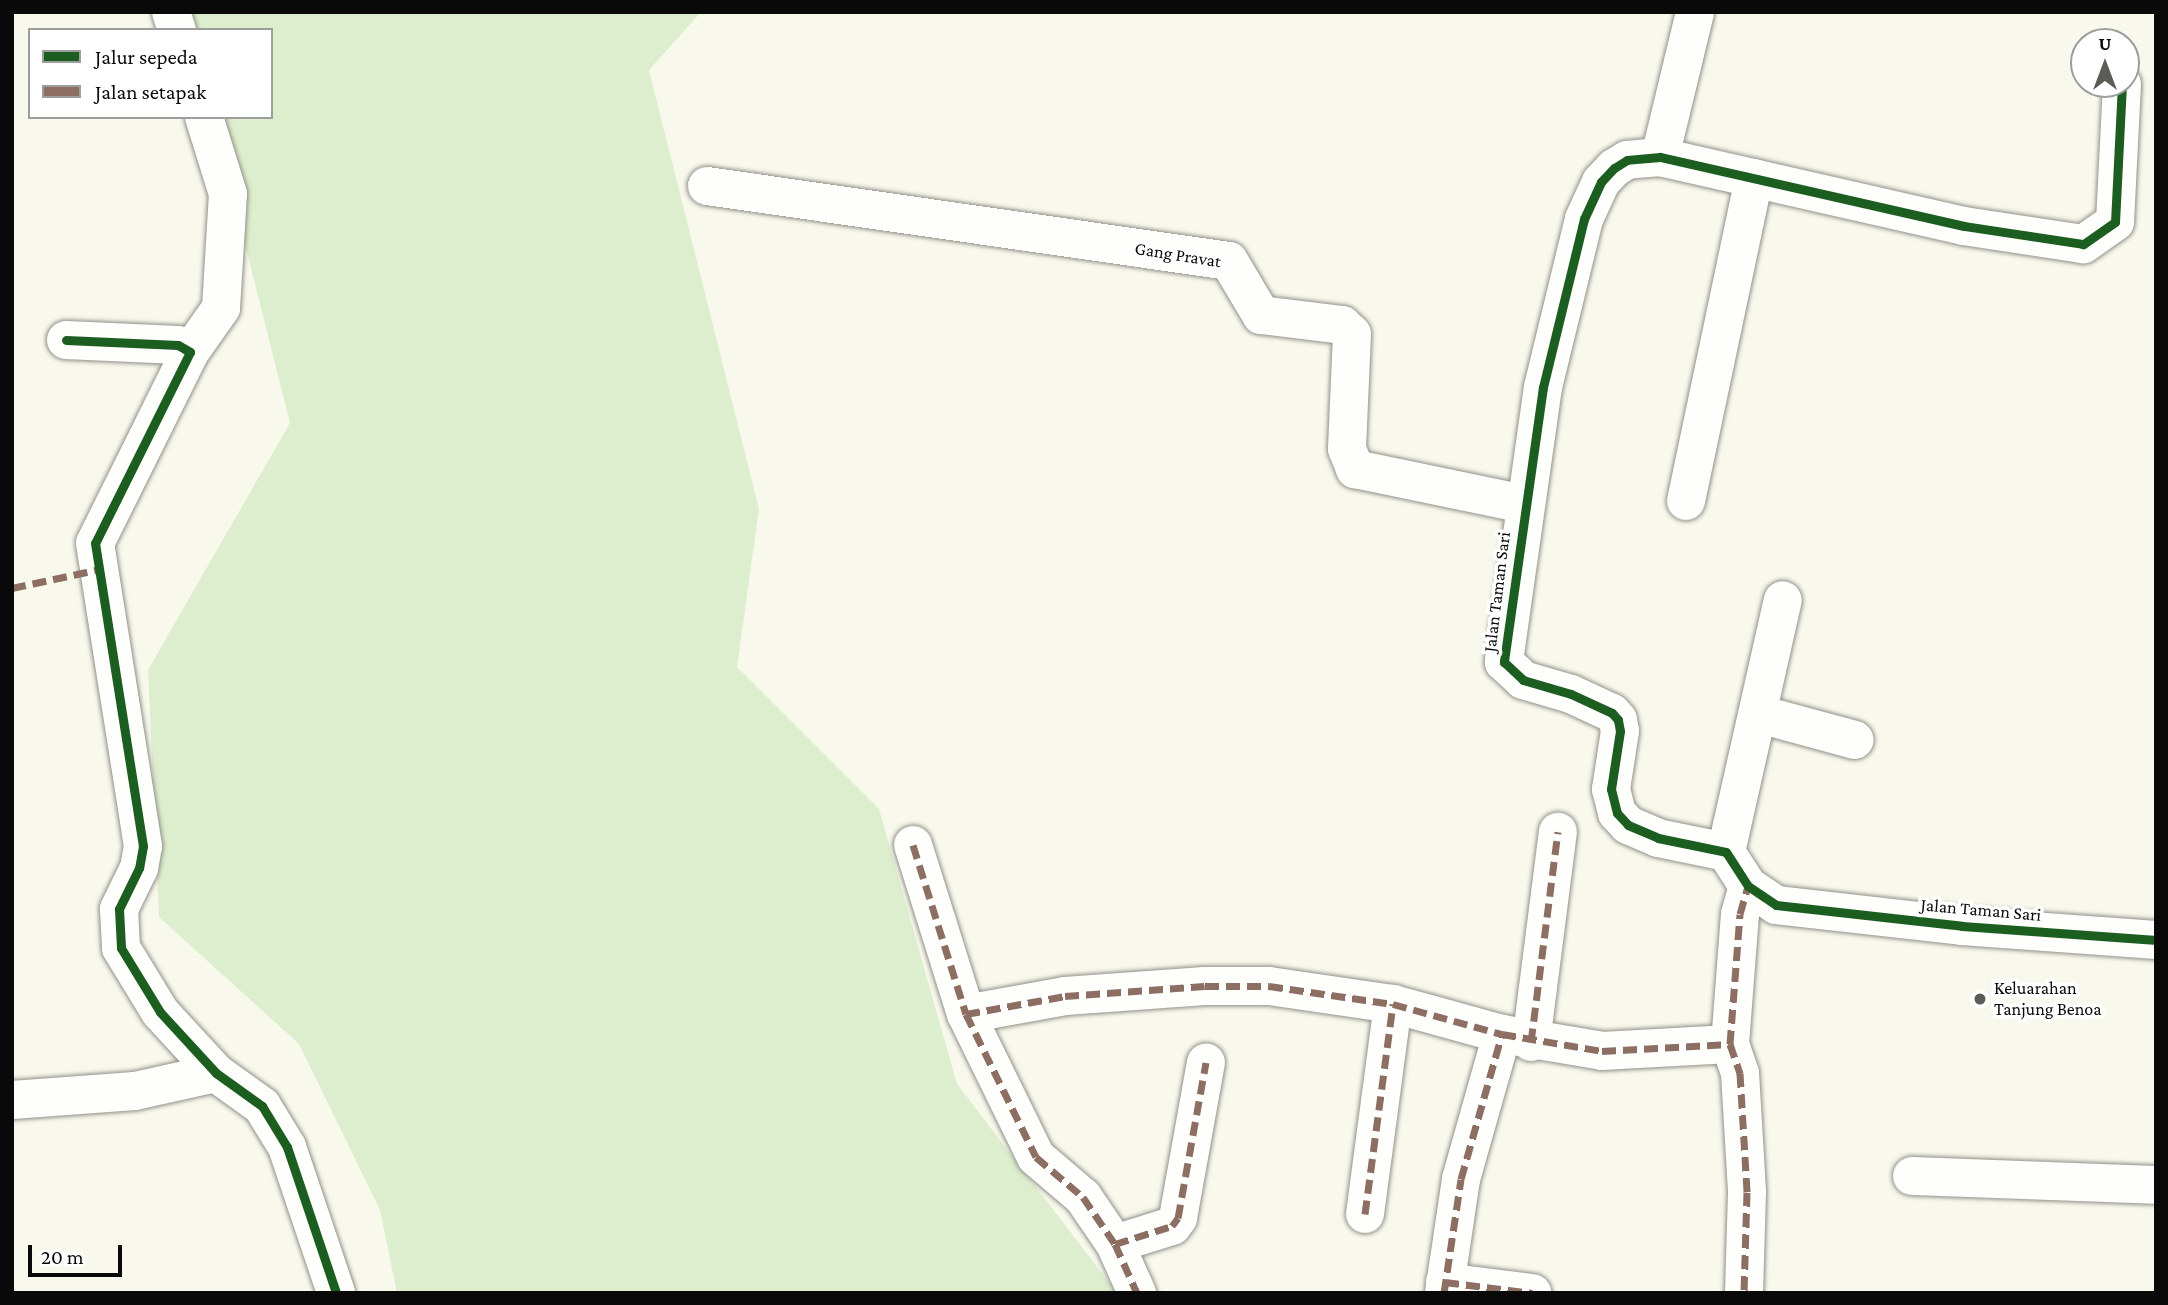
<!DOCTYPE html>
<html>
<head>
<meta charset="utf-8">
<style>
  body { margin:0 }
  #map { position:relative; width:2168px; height:1305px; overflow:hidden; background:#f9f8ec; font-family:"Crimson Pro",serif }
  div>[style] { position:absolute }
  .green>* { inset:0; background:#dceecd }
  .roads { filter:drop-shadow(0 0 2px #91918b) drop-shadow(0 0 2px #91918b) }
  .minor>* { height:38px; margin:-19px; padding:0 19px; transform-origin:19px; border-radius:19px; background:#fefefc }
  .quiet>* { height:7px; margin-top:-3.5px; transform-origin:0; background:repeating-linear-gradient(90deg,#8d6e63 0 14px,transparent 0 21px) }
  .cycleway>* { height:9px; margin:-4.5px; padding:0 4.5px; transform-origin:4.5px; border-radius:4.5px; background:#1b5e20 }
  .dots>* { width:19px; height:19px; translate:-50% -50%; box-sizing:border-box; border:4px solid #fff; border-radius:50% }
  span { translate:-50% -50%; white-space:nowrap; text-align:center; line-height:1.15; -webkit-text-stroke:7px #fff; paint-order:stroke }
  .street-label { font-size:18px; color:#090909 }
  .poi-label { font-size:18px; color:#090909 }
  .left { translate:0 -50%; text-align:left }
  .frame { position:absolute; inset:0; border:14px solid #090909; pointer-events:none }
  .legend { position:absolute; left:28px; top:28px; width:245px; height:91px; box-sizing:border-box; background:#fff; border:2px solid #9d9d9d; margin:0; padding:9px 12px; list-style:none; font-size:21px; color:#090909 }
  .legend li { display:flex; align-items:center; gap:14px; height:35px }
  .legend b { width:35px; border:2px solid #9d9d9d }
  .north { position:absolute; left:2070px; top:28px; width:70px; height:70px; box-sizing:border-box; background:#fff; border:2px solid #9d9d9d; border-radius:50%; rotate:0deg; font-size:19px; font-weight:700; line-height:28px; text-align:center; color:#090909 }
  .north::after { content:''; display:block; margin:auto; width:24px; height:32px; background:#5d5d58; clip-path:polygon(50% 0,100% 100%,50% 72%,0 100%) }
  .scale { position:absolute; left:28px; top:1245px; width:94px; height:32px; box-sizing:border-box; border:4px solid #090909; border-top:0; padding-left:9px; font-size:21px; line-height:24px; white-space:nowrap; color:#090909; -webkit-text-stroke:5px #fff; paint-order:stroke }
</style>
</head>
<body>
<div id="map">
  <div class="green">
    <div style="clip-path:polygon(186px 12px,701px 12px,649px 70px,759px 509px,737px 667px,879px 809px,957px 1084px,1117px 1293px,397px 1293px,380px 1210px,299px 1044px,159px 917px,148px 670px,290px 423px,213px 117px,271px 117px,271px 30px,190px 30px)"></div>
  </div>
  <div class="roads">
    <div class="minor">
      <div style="left:171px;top:12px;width:19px;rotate:72deg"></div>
      <div style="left:2122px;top:84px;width:138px;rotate:92.9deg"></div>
      <div style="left:2115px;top:222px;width:39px;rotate:145deg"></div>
      <div style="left:2083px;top:244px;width:120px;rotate:-171.4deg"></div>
      <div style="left:1964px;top:226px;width:312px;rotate:-167.2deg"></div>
      <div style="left:1660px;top:157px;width:33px;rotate:175deg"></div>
      <div style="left:1627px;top:160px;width:15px;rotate:148deg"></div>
      <div style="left:1614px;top:168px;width:19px;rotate:133deg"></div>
      <div style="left:1601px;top:182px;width:41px;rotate:114.7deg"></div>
      <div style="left:1584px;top:219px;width:173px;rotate:103.7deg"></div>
      <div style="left:1543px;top:387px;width:278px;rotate:98.1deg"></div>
      <div style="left:1504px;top:662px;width:26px;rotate:43deg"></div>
      <div style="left:1523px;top:680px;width:50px;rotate:16.3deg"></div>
      <div style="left:1571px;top:694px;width:45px;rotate:24.9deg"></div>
      <div style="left:1612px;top:713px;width:9px;rotate:49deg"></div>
      <div style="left:1618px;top:720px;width:11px;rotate:80deg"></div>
      <div style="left:1620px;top:731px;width:59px;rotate:98.8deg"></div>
      <div style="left:1611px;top:789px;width:25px;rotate:76deg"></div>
      <div style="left:1617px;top:813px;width:16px;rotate:47deg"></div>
      <div style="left:1628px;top:825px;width:33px;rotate:23deg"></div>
      <div style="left:1658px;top:838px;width:69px;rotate:11.6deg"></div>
      <div style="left:1726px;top:852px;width:40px;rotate:57.1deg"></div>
      <div style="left:1748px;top:886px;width:34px;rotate:34deg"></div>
      <div style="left:1776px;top:905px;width:187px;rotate:6.4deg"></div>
      <div style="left:1962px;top:926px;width:195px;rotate:4.1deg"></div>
      <div style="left:1660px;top:157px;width:149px;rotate:-76.4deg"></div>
      <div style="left:707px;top:186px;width:527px;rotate:8.18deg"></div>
      <div style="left:1229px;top:261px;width:63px;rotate:59.3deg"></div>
      <div style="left:1261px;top:315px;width:82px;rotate:7deg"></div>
      <div style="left:1342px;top:325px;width:13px;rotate:42deg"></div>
      <div style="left:1352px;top:334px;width:115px;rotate:92.5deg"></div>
      <div style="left:1347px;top:449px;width:22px;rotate:68deg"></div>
      <div style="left:1355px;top:469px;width:173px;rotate:11.7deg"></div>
      <div style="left:66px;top:340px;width:112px;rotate:2.6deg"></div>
      <div style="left:178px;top:345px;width:14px;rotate:30deg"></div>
      <div style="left:190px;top:352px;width:213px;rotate:116.4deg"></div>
      <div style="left:95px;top:543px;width:307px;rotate:81deg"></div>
      <div style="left:143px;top:846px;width:22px;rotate:100deg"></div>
      <div style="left:139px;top:868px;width:46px;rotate:116deg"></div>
      <div style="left:119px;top:909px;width:39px;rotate:87deg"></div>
      <div style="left:121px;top:948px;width:75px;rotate:58.6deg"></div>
      <div style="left:160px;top:1012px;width:83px;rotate:47.4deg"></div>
      <div style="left:216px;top:1073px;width:57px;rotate:35.7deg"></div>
      <div style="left:262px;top:1106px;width:48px;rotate:58.6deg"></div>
      <div style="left:287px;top:1147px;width:154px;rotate:71.4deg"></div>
      <div style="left:190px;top:352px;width:54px;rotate:-54.8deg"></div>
      <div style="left:221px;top:308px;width:114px;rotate:-86.5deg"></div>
      <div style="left:228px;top:194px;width:81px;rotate:-107.3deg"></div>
      <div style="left:1686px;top:501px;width:330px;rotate:-78.1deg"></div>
      <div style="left:1759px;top:714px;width:99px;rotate:15.2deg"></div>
      <div style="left:913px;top:845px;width:177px;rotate:72.6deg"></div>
      <div style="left:966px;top:1014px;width:101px;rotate:-10.3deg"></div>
      <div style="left:1065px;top:996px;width:140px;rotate:-4.1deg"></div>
      <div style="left:1205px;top:986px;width:64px"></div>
      <div style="left:1269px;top:986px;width:125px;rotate:8.3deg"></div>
      <div style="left:1393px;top:1004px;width:113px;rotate:15.4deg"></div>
      <div style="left:1726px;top:852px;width:258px;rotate:-77.3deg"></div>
      <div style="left:966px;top:1014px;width:159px;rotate:63.9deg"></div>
      <div style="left:1036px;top:1157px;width:62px;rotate:40.4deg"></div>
      <div style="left:1083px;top:1197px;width:57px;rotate:55.8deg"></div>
      <div style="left:1115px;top:1244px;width:54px;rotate:65.8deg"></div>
      <div style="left:1531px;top:1042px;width:212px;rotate:-82.7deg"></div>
      <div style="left:1730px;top:1044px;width:31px;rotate:71deg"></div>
      <div style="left:1740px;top:1073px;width:119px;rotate:86.6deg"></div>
      <div style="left:1747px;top:1192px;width:101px;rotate:91.7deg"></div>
      <div style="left:12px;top:1100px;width:123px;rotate:-4.2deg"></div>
      <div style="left:135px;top:1091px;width:83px;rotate:-12.5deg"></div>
      <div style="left:1912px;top:1176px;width:244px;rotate:2.1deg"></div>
      <div style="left:1365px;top:1214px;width:212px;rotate:-82.4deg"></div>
      <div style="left:1115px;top:1244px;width:60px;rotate:-17.5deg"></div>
      <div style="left:1172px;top:1226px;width:10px;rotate:-53deg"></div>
      <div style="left:1178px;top:1218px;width:158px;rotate:-79.8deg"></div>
      <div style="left:1445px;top:1282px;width:88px;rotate:7.2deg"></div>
      <div style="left:1444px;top:1293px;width:115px;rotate:-81.5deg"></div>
      <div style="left:1461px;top:1179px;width:151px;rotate:-74.2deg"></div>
      <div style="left:1502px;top:1034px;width:101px;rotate:9.6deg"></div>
      <div style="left:1602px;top:1051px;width:128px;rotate:-3.1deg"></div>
      <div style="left:1730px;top:1044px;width:130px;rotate:-85.6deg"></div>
      <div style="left:1740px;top:914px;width:29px;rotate:-74deg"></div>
    </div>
  </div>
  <div class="quiet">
    <div style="left:12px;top:588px;width:86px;rotate:-12.1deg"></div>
    <div style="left:913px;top:845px;width:177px;rotate:72.6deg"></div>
    <div style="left:966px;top:1014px;width:101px;rotate:-10.3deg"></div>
    <div style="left:1065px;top:996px;width:140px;rotate:-4.1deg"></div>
    <div style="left:1205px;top:986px;width:64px"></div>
    <div style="left:1269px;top:986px;width:125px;rotate:8.3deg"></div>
    <div style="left:1393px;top:1004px;width:113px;rotate:15.4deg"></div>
    <div style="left:966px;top:1014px;width:159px;rotate:63.9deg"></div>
    <div style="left:1036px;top:1157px;width:62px;rotate:40.4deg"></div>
    <div style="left:1083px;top:1197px;width:57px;rotate:55.8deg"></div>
    <div style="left:1115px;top:1244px;width:54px;rotate:65.8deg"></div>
    <div style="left:1531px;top:1042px;width:212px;rotate:-82.7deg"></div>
    <div style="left:1730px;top:1044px;width:31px;rotate:71deg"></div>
    <div style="left:1740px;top:1073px;width:119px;rotate:86.6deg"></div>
    <div style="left:1747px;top:1192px;width:101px;rotate:91.7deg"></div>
    <div style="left:1365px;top:1214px;width:212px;rotate:-82.4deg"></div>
    <div style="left:1115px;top:1244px;width:60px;rotate:-17.5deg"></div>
    <div style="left:1172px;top:1226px;width:10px;rotate:-53deg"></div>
    <div style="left:1178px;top:1218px;width:158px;rotate:-79.8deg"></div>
    <div style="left:1445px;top:1282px;width:88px;rotate:7.2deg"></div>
    <div style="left:1444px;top:1293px;width:115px;rotate:-81.5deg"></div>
    <div style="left:1461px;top:1179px;width:151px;rotate:-74.2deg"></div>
    <div style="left:1502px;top:1034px;width:101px;rotate:9.6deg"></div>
    <div style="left:1602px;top:1051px;width:128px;rotate:-3.1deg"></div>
    <div style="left:1730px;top:1044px;width:130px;rotate:-85.6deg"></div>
    <div style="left:1740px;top:914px;width:29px;rotate:-74deg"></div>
  </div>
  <div class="cycleway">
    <div style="left:2122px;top:84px;width:138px;rotate:92.9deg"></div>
    <div style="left:2115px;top:222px;width:39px;rotate:145deg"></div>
    <div style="left:2083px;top:244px;width:120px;rotate:-171.4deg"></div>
    <div style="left:1964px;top:226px;width:312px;rotate:-167.2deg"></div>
    <div style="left:1660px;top:157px;width:33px;rotate:175deg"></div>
    <div style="left:1627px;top:160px;width:15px;rotate:148deg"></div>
    <div style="left:1614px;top:168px;width:19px;rotate:133deg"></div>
    <div style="left:1601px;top:182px;width:41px;rotate:114.7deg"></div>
    <div style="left:1584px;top:219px;width:173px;rotate:103.7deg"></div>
    <div style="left:1543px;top:387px;width:278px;rotate:98.1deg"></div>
    <div style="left:1504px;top:662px;width:26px;rotate:43deg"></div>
    <div style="left:1523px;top:680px;width:50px;rotate:16.3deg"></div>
    <div style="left:1571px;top:694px;width:45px;rotate:24.9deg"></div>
    <div style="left:1612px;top:713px;width:9px;rotate:49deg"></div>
    <div style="left:1618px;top:720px;width:11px;rotate:80deg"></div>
    <div style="left:1620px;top:731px;width:59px;rotate:98.8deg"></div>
    <div style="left:1611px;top:789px;width:25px;rotate:76deg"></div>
    <div style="left:1617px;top:813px;width:16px;rotate:47deg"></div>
    <div style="left:1628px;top:825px;width:33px;rotate:23deg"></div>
    <div style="left:1658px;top:838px;width:69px;rotate:11.6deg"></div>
    <div style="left:1726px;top:852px;width:40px;rotate:57.1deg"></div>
    <div style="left:1748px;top:886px;width:34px;rotate:34deg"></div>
    <div style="left:1776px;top:905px;width:187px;rotate:6.4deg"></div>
    <div style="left:1962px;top:926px;width:195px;rotate:4.1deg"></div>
    <div style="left:66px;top:340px;width:112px;rotate:2.6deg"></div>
    <div style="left:178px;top:345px;width:14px;rotate:30deg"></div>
    <div style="left:190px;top:352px;width:213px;rotate:116.4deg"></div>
    <div style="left:95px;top:543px;width:307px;rotate:81deg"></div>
    <div style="left:143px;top:846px;width:22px;rotate:100deg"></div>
    <div style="left:139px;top:868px;width:46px;rotate:116deg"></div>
    <div style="left:119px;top:909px;width:39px;rotate:87deg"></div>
    <div style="left:121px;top:948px;width:75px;rotate:58.6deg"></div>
    <div style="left:160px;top:1012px;width:83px;rotate:47.4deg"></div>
    <div style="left:216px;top:1073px;width:57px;rotate:35.7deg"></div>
    <div style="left:262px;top:1106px;width:48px;rotate:58.6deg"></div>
    <div style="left:287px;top:1147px;width:154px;rotate:71.4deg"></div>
  </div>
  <div class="dots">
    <div style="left:1980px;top:999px;background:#5d5d58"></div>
  </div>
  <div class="street-label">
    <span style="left:1178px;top:255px;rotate:9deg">Gang Pravat</span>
    <span style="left:1497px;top:592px;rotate:-83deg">Jalan Taman Sari</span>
    <span style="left:1981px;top:910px;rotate:5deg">Jalan Taman Sari</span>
  </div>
  <div class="poi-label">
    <span class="left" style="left:1994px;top:999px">Keluarahan<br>Tanjung Benoa</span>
  </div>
  <div class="frame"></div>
  <ul class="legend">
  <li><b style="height:9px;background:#1b5e20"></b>Jalur sepeda</li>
  <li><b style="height:9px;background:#8d6e63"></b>Jalan setapak</li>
  </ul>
  <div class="north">U</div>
  <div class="scale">20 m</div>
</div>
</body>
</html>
